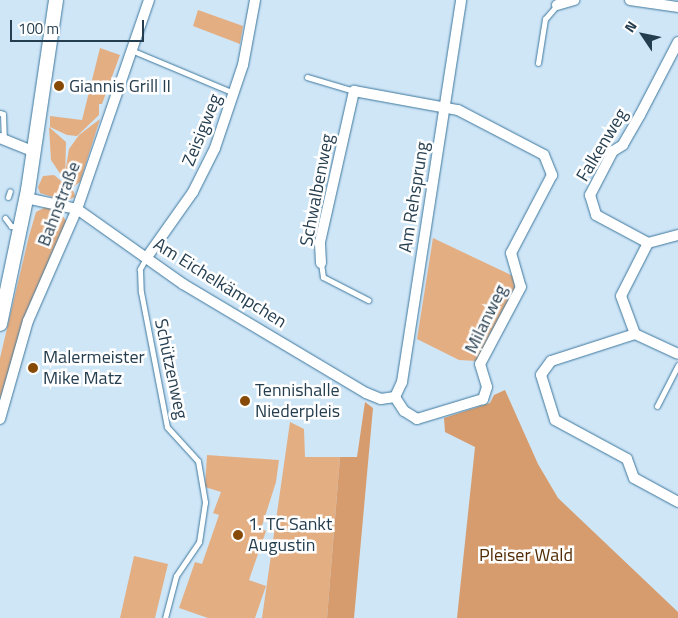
<!DOCTYPE html>
<html>
<head>
<meta charset="utf-8">
<style>
  body { margin:0 }
  #map { position:relative; width:678px; height:618px; overflow:hidden; background:#cfe6f7; font-family:"Titillium Web",sans-serif }
  div>[style] { position:absolute }
  .green>* { inset:0; background:#e4ae83 }
  .forest>* { inset:0; background:#d79c6d }
  .roads { filter:drop-shadow(0 0 1px #3c779d) drop-shadow(0 0 1px #3c779d) }
  .service>* { height:5px; margin:-2.5px; padding:0 2.5px; transform-origin:2.5px; border-radius:2.5px; background:#fff }
  .minor>* { height:10px; margin:-5px; padding:0 5px; transform-origin:5px; border-radius:5px; background:#fff }
  .secondary>* { height:14px; margin:-7px; padding:0 7px; transform-origin:7px; border-radius:7px; background:#fff }
  .dots>* { width:14px; height:14px; translate:-50% -50%; box-sizing:border-box; border:2px solid #fff; border-radius:50% }
  span { translate:-50% -50%; white-space:nowrap; text-align:center; line-height:1.15; -webkit-text-stroke:5px #fff; paint-order:stroke }
  .poi-label { font-size:18px; color:#253e4f }
  .left { translate:0 -50%; text-align:left }
  .street-label { font-size:18px; color:#253e4f }
  .park-label { font-size:18px; color:#512b04 }
  .north { position:absolute; left:618px; top:10px; width:50px; height:50px; -webkit-text-stroke:4px #fff; paint-order:stroke; rotate:304deg; font-size:14px; font-weight:700; line-height:20px; text-align:center; color:#253e4f }
  .north::after { content:''; display:block; margin:auto; width:18px; height:22px; background:#253e4f; clip-path:polygon(50% 0,100% 100%,50% 72%,0 100%) }
  .scale { position:absolute; left:10px; top:20px; width:134px; height:22px; box-sizing:border-box; border:2px solid #253e4f; border-top:0; padding-left:6px; font-size:15px; line-height:18px; white-space:nowrap; color:#253e4f; -webkit-text-stroke:4px #fff; paint-order:stroke }
</style>
</head>
<body>
<div id="map">
  <div class="green">
    <div style="clip-path:polygon(198px 10px,243px 26px,240px 44px,193px 26px)"></div>
    <div style="clip-path:polygon(100px 48px,120px 55px,102px 104px,99px 104px,99px 115px,77px 136px,67px 135px,50px 127px,50px 116px,82px 120px)"></div>
    <div style="clip-path:polygon(100px 119px,80px 182px,73px 187px,67px 183px,65px 173px,69px 149px,79px 135px)"></div>
    <div style="clip-path:polygon(49px 127px,66px 142px,65px 181px,51px 160px)"></div>
    <div style="clip-path:polygon(54px 175px,74px 192px,75px 197px,66px 201px,40px 193px,38px 187px,43px 176px)"></div>
    <div style="clip-path:polygon(46px 207px,58px 209px,66px 221px,25px 317px,0 400px,0 358px,29px 236px,36px 212px)"></div>
    <div style="clip-path:polygon(433px 238px,513px 276px,515px 288px,477px 361px,459px 360px,417px 339px)"></div>
    <div style="clip-path:polygon(290px 422px,304px 429px,305px 457px,340px 457px,327px 618px,262px 618px)"></div>
    <div style="clip-path:polygon(207px 455px,279px 460px,276px 482px,261px 529px,266px 531px,249px 580px,266px 586px,255px 618px,208px 618px,179px 608px,195px 562px,202px 564px,219px 515px,213px 513px,221px 492px,205px 487px)"></div>
    <div style="clip-path:polygon(134px 556px,168px 564px,155px 618px,120px 618px)"></div>
  </div>
  <div class="forest">
    <div style="clip-path:polygon(505px 390px,538px 464px,558px 498px,678px 612px,678px 618px,457px 618px,475px 447px,445px 432px,444px 418px,490px 403px,494px 395px)"></div>
    <div style="clip-path:polygon(365px 402px,373px 408px,354px 618px,327px 618px,340px 457px,357px 457px)"></div>
  </div>
  <div class="roads">
    <div class="service">
      <div style="left:131px;top:50px;width:112px;rotate:22.7deg"></div>
      <div style="left:538px;top:63px;width:45px;rotate:-81deg"></div>
      <div style="left:545px;top:19px;width:18px;rotate:-49deg"></div>
      <div style="left:307px;top:77px;width:49px;rotate:16.6deg"></div>
      <div style="left:0;top:113px;width:3px;rotate:18deg"></div>
      <div style="left:3px;top:114px;width:25px;rotate:88deg"></div>
      <div style="left:8px;top:197px;width:6px;rotate:-72deg"></div>
      <div style="left:5px;top:218px;width:10px;rotate:53deg"></div>
      <div style="left:11px;top:226px;width:8px;rotate:7deg"></div>
      <div style="left:146px;top:258px;width:13px;rotate:119deg"></div>
      <div style="left:140px;top:269px;width:23px;rotate:88deg"></div>
      <div style="left:141px;top:292px;width:137px;rotate:79.1deg"></div>
      <div style="left:167px;top:427px;width:46px;rotate:47.6deg"></div>
      <div style="left:198px;top:461px;width:42px;rotate:80.3deg"></div>
      <div style="left:205px;top:502px;width:40px;rotate:98.5deg"></div>
      <div style="left:199px;top:542px;width:41px;rotate:124.1deg"></div>
      <div style="left:176px;top:576px;width:43px;rotate:104.7deg"></div>
      <div style="left:321px;top:263px;width:14px;rotate:82deg"></div>
      <div style="left:323px;top:277px;width:51px;rotate:27.1deg"></div>
      <div style="left:657px;top:406px;width:46px;rotate:-62.9deg"></div>
    </div>
    <div class="minor">
      <div style="left:630px;top:0;width:49px;rotate:8.3deg"></div>
      <div style="left:557px;top:5px;width:18px;rotate:-16deg"></div>
      <div style="left:678px;top:42px;width:82px;rotate:117.5deg"></div>
      <div style="left:640px;top:115px;width:34px;rotate:120deg"></div>
      <div style="left:623px;top:145px;width:12px;rotate:149deg"></div>
      <div style="left:613px;top:151px;width:50px;rotate:117.6deg"></div>
      <div style="left:590px;top:195px;width:21px;rotate:73deg"></div>
      <div style="left:596px;top:215px;width:59px;rotate:28.3deg"></div>
      <div style="left:648px;top:243px;width:31px;rotate:-15deg"></div>
      <div style="left:0;top:138px;width:37px;rotate:22deg"></div>
      <div style="left:26px;top:198px;width:52px;rotate:12.2deg"></div>
      <div style="left:77px;top:209px;width:130px;rotate:35.3deg"></div>
      <div style="left:183px;top:284px;width:213px;rotate:30.8deg"></div>
      <div style="left:366px;top:393px;width:16px;rotate:22deg"></div>
      <div style="left:381px;top:399px;width:14px;rotate:-8deg"></div>
      <div style="left:648px;top:243px;width:59px;rotate:117deg"></div>
      <div style="left:621px;top:296px;width:40px;rotate:69.8deg"></div>
      <div style="left:635px;top:334px;width:47px;rotate:24.9deg"></div>
      <div style="left:147px;top:257px;width:80px;rotate:-54.7deg"></div>
      <div style="left:193px;top:192px;width:49px;rotate:-63.4deg"></div>
      <div style="left:215px;top:148px;width:88px;rotate:-71.4deg"></div>
      <div style="left:243px;top:65px;width:66px;rotate:-79.5deg"></div>
      <div style="left:321px;top:263px;width:21px;rotate:-93deg"></div>
      <div style="left:320px;top:242px;width:155px;rotate:-77.3deg"></div>
      <div style="left:354px;top:91px;width:106px;rotate:10.4deg"></div>
      <div style="left:458px;top:110px;width:97px;rotate:27.6deg"></div>
      <div style="left:544px;top:155px;width:22px;rotate:68deg"></div>
      <div style="left:552px;top:175px;width:88px;rotate:117.7deg"></div>
      <div style="left:511px;top:253px;width:35px;rotate:74deg"></div>
      <div style="left:521px;top:287px;width:87px;rotate:118deg"></div>
      <div style="left:480px;top:364px;width:24px;rotate:73deg"></div>
      <div style="left:487px;top:387px;width:13px;rotate:108deg"></div>
      <div style="left:483px;top:399px;width:69px;rotate:163.1deg"></div>
      <div style="left:417px;top:419px;width:15px;rotate:-148deg"></div>
      <div style="left:404px;top:411px;width:17px;rotate:-123deg"></div>
      <div style="left:635px;top:334px;width:88px;rotate:162.2deg"></div>
      <div style="left:551px;top:361px;width:17px;rotate:126deg"></div>
      <div style="left:541px;top:375px;width:47px;rotate:72.7deg"></div>
      <div style="left:555px;top:420px;width:82px;rotate:28.4deg"></div>
      <div style="left:627px;top:459px;width:20px;rotate:70deg"></div>
      <div style="left:634px;top:478px;width:50px;rotate:28.6deg"></div>
      <div style="left:395px;top:397px;width:17px;rotate:-65deg"></div>
      <div style="left:402px;top:382px;width:387px;rotate:-81.2deg"></div>
      <div style="left:0;top:419px;width:102px;rotate:-74.1deg"></div>
      <div style="left:28px;top:321px;width:122px;rotate:-66.4deg"></div>
      <div style="left:77px;top:209px;width:221px;rotate:-71deg"></div>
    </div>
    <div class="secondary">
      <div style="left:0;top:324px;width:137px;rotate:-78.2deg"></div>
      <div style="left:28px;top:190px;width:192px;rotate:-81.6deg"></div>
    </div>
  </div>
  <div class="dots">
    <div style="left:59px;top:86px;background:#864906"></div>
    <div style="left:33px;top:368px;background:#864906"></div>
    <div style="left:245px;top:401px;background:#864906"></div>
    <div style="left:238px;top:535px;background:#864906"></div>
  </div>
  <div class="poi-label">
    <span class="left" style="left:69px;top:86px">Giannis Grill II</span>
    <span class="left" style="left:43px;top:368px">Malermeister<br>Mike Matz</span>
    <span class="left" style="left:255px;top:401px">Tennishalle<br>Niederpleis</span>
    <span class="left" style="left:248px;top:535px">1. TC Sankt<br>Augustin</span>
  </div>
  <div class="street-label">
    <span style="left:202px;top:130px;rotate:-68deg">Zeisigweg</span>
    <span style="left:602px;top:145px;rotate:-59deg">Falkenweg</span>
    <span style="left:317px;top:190px;rotate:-79deg">Schwalbenweg</span>
    <span style="left:414px;top:197px;rotate:-81deg">Am Rehsprung</span>
    <span style="left:59px;top:204px;rotate:-69deg">Bahnstraße</span>
    <span style="left:220px;top:283px;rotate:32deg">Am Eichelkämpchen</span>
    <span style="left:486px;top:319px;rotate:-64deg">Milanweg</span>
    <span style="left:171px;top:369px;rotate:78deg">Schützenweg</span>
  </div>
  <div class="park-label">
    <span style="left:526px;top:555px">Pleiser Wald</span>
  </div>
  <div class="north">N</div>
  <div class="scale">100 m</div>
</div>
</body>
</html>
